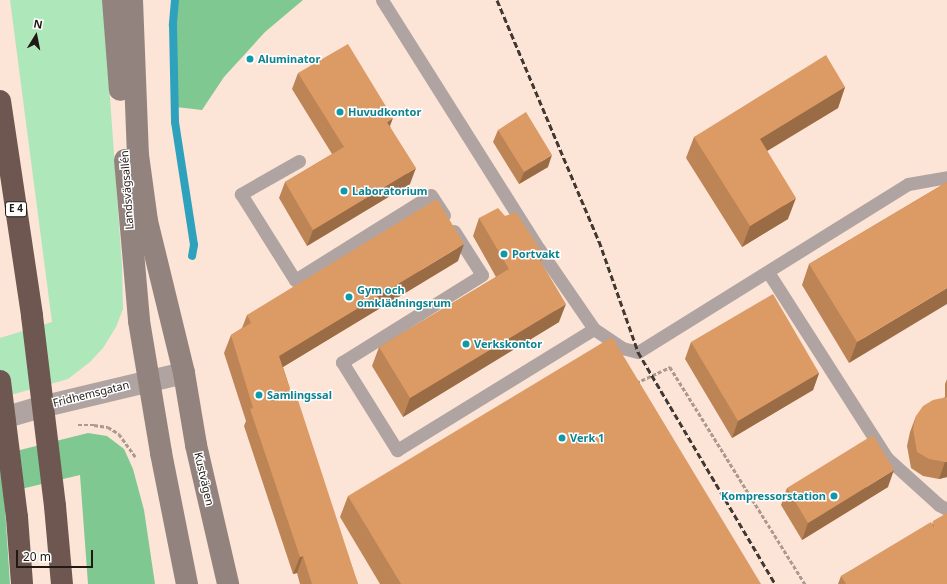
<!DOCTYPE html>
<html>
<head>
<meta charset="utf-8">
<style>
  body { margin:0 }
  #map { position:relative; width:947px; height:584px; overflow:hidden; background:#fce4d7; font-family:"Noto Sans",sans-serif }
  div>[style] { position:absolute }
  .green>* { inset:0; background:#aee7ba }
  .forest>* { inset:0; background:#80c892 }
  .stream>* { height:8px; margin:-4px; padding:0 4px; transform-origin:4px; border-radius:4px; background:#2ea2bd }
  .path>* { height:2.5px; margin-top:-1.25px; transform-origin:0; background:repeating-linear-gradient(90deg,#ac9a90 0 4px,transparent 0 6px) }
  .service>* { height:13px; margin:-6.5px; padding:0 6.5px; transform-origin:6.5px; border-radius:6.5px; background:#afa4a1 }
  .tertiary>* { height:22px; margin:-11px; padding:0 11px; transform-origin:11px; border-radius:11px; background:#afa4a1 }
  .secondary>* { height:22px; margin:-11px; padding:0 11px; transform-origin:11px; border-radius:11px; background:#93837e }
  .motorway>* { height:22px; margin:-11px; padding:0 11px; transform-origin:11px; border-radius:11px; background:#6d5750 }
  .rail>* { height:3px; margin-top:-1.5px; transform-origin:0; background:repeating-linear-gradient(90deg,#423832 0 6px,transparent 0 9px) }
  .motorway-bridge>* { height:22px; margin:-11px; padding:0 11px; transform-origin:11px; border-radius:11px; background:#6d5750 }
  .wall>* { inset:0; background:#bd8456 }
  .shaded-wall>* { inset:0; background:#9a6c46 }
  .building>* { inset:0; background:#dc9a64 }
  .dots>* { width:11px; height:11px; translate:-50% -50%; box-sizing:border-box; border:2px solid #fff; border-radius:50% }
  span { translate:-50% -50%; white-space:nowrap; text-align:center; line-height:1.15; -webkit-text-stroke:3px #fff; paint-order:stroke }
  .shield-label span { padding:1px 3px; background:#fff; border:1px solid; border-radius:3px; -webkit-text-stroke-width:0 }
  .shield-label { font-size:10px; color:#211914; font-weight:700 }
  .culture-label { font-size:11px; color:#0d838f; font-weight:700 }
  .left { translate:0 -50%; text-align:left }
  .right { translate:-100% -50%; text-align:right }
  .street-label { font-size:11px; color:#211914 }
  .north { position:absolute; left:16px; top:16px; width:40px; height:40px; -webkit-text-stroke:3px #fff; paint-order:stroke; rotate:10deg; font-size:11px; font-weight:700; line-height:16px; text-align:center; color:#211914 }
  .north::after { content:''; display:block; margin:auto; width:14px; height:18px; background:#211914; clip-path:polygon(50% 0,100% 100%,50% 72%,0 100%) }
  .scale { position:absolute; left:16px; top:550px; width:77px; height:18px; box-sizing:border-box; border:2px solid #211914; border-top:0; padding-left:5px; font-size:12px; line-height:14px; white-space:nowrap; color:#211914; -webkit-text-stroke:3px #fff; paint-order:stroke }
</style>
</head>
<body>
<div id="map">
  <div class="green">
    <div style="clip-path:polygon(10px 0,103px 0,122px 266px,123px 309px,116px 327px,103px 348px,90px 362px,68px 379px,0 398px,0 338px,52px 322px)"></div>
  </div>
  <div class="forest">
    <div style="clip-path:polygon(175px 0,303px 0,265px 32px,224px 77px,202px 110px,176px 107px)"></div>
    <div style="clip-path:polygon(88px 433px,107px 436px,124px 449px,133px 469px,144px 510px,155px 584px,88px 584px,80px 475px,4px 493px,10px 584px,0 584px,0 455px)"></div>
  </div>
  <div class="stream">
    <div style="left:175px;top:0;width:25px;rotate:95deg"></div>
    <div style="left:173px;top:25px;width:97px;rotate:88.8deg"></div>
    <div style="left:175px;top:122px;width:124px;rotate:81.2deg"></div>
    <div style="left:194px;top:245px;width:11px;rotate:100deg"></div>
  </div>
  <div class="path">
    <div style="left:636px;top:383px;width:38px;rotate:-25deg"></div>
    <div style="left:670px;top:367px;width:256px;rotate:58.1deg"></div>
    <div style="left:78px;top:425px;width:16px"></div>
    <div style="left:94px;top:425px;width:14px;rotate:8deg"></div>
    <div style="left:108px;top:427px;width:13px;rotate:32deg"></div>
    <div style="left:119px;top:434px;width:29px;rotate:54deg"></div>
  </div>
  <div class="service">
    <div style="left:382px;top:0;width:294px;rotate:57.8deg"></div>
    <div style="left:539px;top:249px;width:97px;rotate:55.5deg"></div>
    <div style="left:594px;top:329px;width:34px;rotate:34deg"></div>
    <div style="left:622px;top:348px;width:16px;rotate:14deg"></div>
    <div style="left:638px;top:352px;width:318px;rotate:-31.9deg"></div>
    <div style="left:908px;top:184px;width:40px;rotate:-10deg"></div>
    <div style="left:299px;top:161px;width:67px;rotate:150.4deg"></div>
    <div style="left:241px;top:194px;width:102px;rotate:57.9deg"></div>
    <div style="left:295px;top:280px;width:160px;rotate:-32deg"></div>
    <div style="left:431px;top:195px;width:24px;rotate:57deg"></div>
    <div style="left:454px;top:231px;width:52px;rotate:57.5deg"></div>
    <div style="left:482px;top:275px;width:165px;rotate:148.1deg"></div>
    <div style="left:342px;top:362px;width:104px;rotate:58deg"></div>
    <div style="left:397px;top:450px;width:231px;rotate:-31.6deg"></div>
    <div style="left:768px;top:272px;width:221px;rotate:57.4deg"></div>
    <div style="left:887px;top:458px;width:70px;rotate:42.1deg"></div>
    <div style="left:939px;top:505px;width:9px;rotate:27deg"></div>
  </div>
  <div class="tertiary">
    <div style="left:0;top:419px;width:43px;rotate:-16.3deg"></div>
    <div style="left:41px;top:407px;width:147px;rotate:-13.4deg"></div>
  </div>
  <div class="secondary">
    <div style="left:113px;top:0;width:90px;rotate:85.6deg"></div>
    <div style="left:132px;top:0;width:155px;rotate:87.8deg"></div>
    <div style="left:138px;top:155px;width:67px;rotate:82.2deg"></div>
    <div style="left:147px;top:221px;width:156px;rotate:76.3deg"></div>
    <div style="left:184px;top:373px;width:73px;rotate:80.5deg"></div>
    <div style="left:196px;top:445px;width:143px;rotate:77deg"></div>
    <div style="left:125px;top:160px;width:162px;rotate:85deg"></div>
    <div style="left:139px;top:321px;width:134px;rotate:80.5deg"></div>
    <div style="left:161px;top:453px;width:134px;rotate:78.8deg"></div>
  </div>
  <div class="motorway">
    <div style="left:0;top:101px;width:217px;rotate:81.5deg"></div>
    <div style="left:55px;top:506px;width:78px;rotate:84.9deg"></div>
    <div style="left:17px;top:517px;width:67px;rotate:85.7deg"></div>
  </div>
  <div class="rail">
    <div style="left:497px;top:0;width:262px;rotate:67.1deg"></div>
    <div style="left:599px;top:241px;width:118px;rotate:70.6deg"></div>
    <div style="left:638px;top:352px;width:269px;rotate:59.4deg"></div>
  </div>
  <div class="motorway-bridge">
    <div style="left:32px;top:316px;width:191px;rotate:83.1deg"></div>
    <div style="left:0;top:381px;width:137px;rotate:82.9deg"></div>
  </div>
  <div class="wall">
    <div style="clip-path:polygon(298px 73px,390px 126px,410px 184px,307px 246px,279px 198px,285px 182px,332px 154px,292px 89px)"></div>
    <div style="clip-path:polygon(845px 87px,838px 108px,767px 151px,788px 219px,742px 247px,686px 158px,694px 137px)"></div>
    <div style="clip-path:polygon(498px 130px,548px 167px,519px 184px,493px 142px)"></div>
    <div style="clip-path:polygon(947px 182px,849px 363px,802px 285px,809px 264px)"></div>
    <div style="clip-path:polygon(505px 216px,540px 262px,559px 322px,403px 417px,372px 366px,379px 347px,496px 277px,473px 236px,479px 218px)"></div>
    <div style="clip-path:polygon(458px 261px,283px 367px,292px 395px,358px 584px,300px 584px,297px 573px,293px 574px,244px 426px,246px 421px,224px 353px,231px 335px,242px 328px,247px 315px)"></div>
    <div style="clip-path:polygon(691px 342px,819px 373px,813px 390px,732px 438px,685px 359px)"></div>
    <div style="clip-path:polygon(947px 379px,947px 477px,939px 479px,923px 476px,911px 468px,907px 446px,910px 432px,916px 416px,945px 397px,945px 384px)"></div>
    <div style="clip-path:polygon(888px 487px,802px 540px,781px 505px,787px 488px)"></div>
    <div style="clip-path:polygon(348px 496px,761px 584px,380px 584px,340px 517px)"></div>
    <div style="clip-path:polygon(933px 521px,947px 584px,838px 584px,841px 576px,932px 525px)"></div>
  </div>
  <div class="shaded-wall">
    <div style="clip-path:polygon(845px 87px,838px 108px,752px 160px,760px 139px)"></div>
    <div style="clip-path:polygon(393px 118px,387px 134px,387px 122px)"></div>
    <div style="clip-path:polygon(552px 155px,548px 167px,519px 184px,524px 172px)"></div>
    <div style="clip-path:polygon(416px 168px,410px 184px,307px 246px,313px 230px)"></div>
    <div style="clip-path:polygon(796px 198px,788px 219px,742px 247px,750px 226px)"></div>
    <div style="clip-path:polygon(464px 244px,458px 261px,273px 373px,279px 356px)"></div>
    <div style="clip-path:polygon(543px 254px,536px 273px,538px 257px)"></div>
    <div style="clip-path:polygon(947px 288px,947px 304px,849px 363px,857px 342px)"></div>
    <div style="clip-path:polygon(566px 304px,559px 322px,403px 417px,410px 398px)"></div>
    <div style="clip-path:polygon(819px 373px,813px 390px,732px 438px,738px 421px)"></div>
    <div style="clip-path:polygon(945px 462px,947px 462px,947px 477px,939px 479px)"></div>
    <div style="clip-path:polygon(894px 470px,888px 487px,802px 540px,808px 523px)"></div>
    <div style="clip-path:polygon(303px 556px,297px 573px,293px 574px,300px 557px)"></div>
  </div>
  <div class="building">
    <div style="clip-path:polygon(348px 44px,393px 118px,387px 122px,416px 168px,313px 230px,285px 182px,344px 147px,298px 73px)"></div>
    <div style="clip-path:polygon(826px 55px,845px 87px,760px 139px,796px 198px,750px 226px,694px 137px)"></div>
    <div style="clip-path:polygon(526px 112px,552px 155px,524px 172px,498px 130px)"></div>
    <div style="clip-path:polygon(947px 182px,947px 288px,857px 342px,809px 264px)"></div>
    <div style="clip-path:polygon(437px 199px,464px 244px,279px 356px,292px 395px,296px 394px,358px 584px,312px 584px,303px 556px,300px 557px,250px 409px,253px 408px,231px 335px,251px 323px,247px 315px)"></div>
    <div style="clip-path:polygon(498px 208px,505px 216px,516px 212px,543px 254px,538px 257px,566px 304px,410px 398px,379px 347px,509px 269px,479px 218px)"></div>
    <div style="clip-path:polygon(773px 294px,819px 373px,738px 421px,691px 342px)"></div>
    <div style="clip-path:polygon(612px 337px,761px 584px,401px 584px,348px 496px)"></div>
    <div style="clip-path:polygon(947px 397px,947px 462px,945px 462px,929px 459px,917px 452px,913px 429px,916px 416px,923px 406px,933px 400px)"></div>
    <div style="clip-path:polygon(873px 435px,894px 470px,808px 523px,787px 488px)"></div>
    <div style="clip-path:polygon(947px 513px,947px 584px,846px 584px,841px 576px,931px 522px,935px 530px,933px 521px)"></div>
  </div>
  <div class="dots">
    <div style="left:250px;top:59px;background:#0f9aa8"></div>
    <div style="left:340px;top:112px;background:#0f9aa8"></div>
    <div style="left:344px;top:191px;background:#0f9aa8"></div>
    <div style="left:504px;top:254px;background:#0f9aa8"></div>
    <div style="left:349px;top:297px;background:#0f9aa8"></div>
    <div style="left:466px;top:344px;background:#0f9aa8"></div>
    <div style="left:259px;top:395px;background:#0f9aa8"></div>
    <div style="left:562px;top:438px;background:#0f9aa8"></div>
    <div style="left:834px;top:496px;background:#0f9aa8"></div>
  </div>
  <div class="shield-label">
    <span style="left:16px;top:209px">E 4</span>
  </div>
  <div class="culture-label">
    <span class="left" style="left:258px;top:59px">Aluminator</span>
    <span class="left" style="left:348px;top:112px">Huvudkontor</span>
    <span class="left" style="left:352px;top:191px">Laboratorium</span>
    <span class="left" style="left:512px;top:254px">Portvakt</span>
    <span class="left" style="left:357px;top:297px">Gym och<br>omklädningsrum</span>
    <span class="left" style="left:474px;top:344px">Verkskontor</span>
    <span class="left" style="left:267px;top:395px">Samlingssal</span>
    <span class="left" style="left:570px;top:438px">Verk 1</span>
    <span class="right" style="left:826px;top:496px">Kompressorstation</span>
  </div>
  <div class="street-label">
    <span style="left:127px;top:190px;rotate:-94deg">Landsvägsallén</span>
    <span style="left:91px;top:394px;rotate:-14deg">Fridhemsgatan</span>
    <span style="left:204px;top:479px;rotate:77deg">Kustvägen</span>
  </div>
  <div class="north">N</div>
  <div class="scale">20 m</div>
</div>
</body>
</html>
